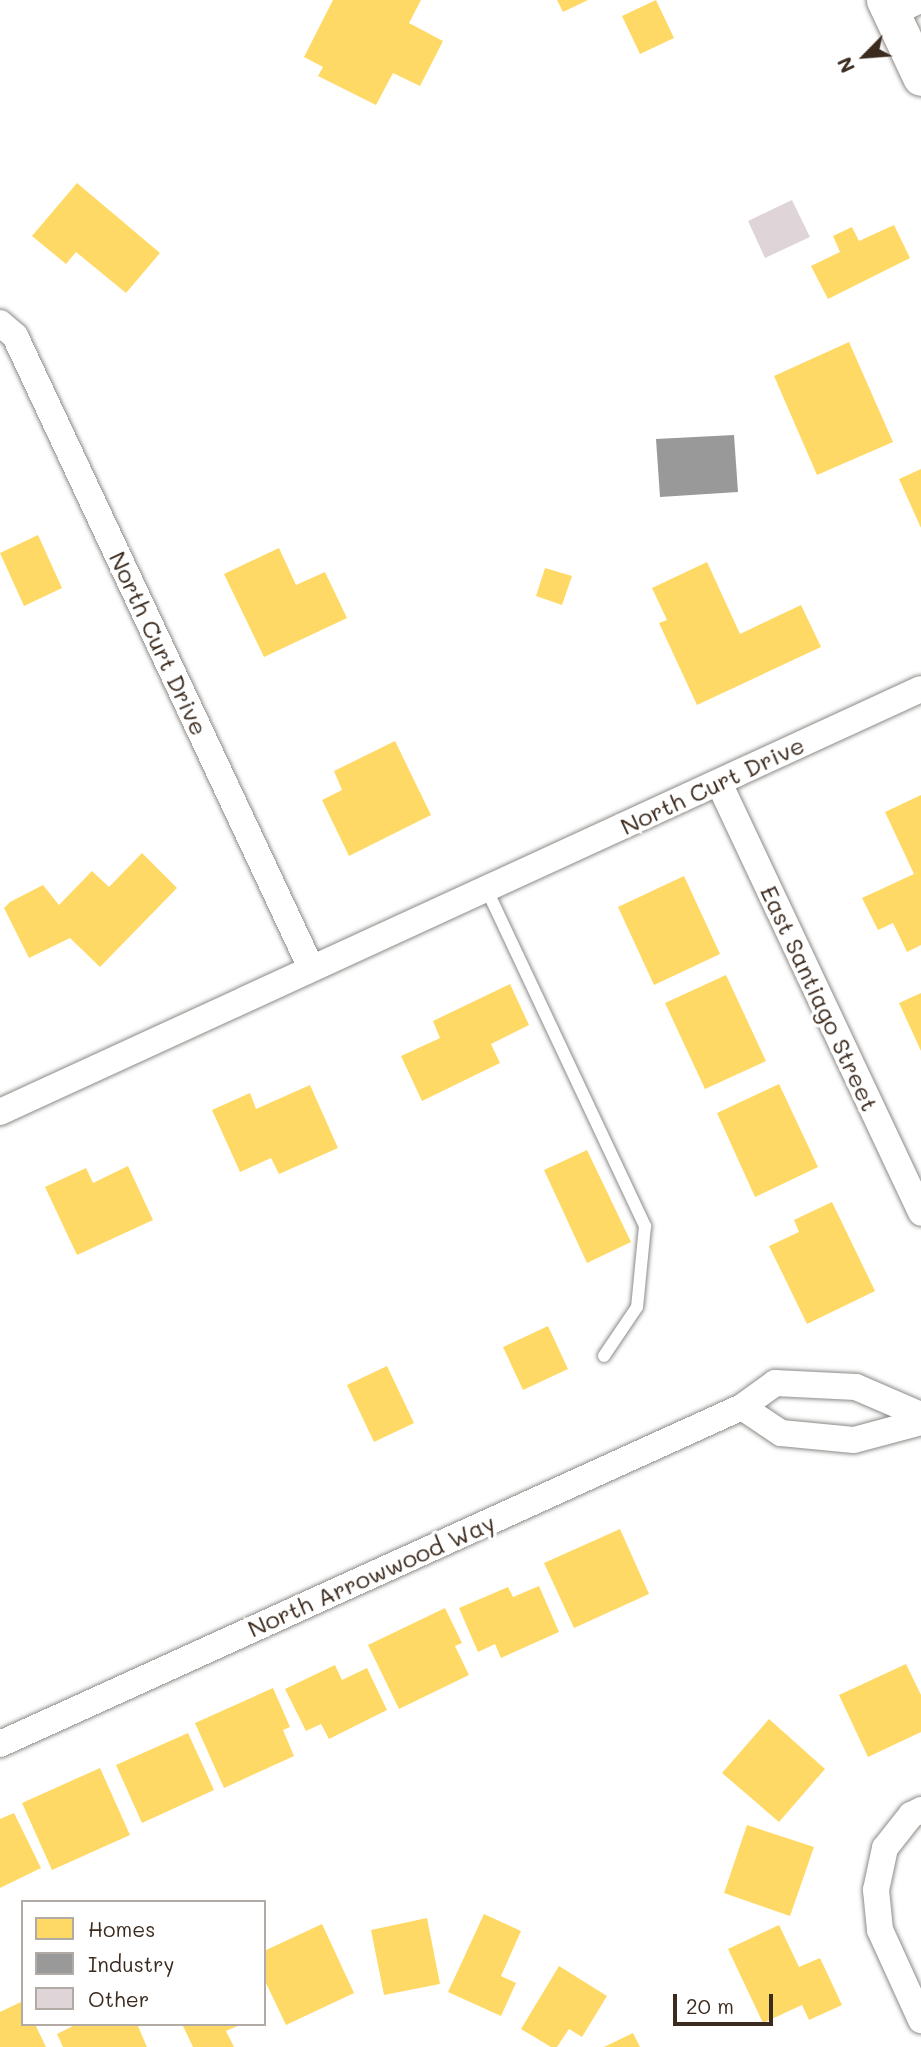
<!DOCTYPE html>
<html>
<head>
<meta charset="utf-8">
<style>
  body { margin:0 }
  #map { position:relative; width:921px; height:2047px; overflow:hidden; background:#fff; font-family:Mali,sans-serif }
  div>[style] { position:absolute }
  .homes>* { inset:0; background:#ffd966 }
  .industry>* { inset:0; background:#999 }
  .building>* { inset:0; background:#dfd5d8 }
  .roads { filter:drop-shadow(0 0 2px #8e8b88) drop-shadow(0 0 2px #8e8b88) }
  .service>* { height:12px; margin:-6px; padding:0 6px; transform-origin:6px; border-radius:6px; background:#fff }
  .minor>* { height:26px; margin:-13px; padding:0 13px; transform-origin:13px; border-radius:13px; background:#fff }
  .secondary>* { height:37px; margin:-18.5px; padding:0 18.5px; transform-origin:18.5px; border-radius:18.5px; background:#fff }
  span { translate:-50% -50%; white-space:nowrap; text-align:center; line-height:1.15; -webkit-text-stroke:7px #fff; paint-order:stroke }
  .street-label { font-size:24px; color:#3b2a1e }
  .legend { position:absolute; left:21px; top:1900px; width:245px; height:126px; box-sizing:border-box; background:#fff; border:2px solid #b1aaa5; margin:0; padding:9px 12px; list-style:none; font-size:21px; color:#3b2a1e }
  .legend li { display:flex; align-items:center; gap:14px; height:35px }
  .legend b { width:35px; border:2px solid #b1aaa5 }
  .north { position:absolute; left:830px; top:21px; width:70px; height:70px; -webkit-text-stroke:5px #fff; paint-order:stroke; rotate:245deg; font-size:19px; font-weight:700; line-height:28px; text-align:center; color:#3b2a1e }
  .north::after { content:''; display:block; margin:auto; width:24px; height:32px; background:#3b2a1e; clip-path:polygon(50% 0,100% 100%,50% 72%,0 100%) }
  .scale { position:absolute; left:673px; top:1994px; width:100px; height:32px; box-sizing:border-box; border:4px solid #3b2a1e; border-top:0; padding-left:9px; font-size:21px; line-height:24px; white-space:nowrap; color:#3b2a1e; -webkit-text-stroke:5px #fff; paint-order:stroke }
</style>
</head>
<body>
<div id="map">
  <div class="homes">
    <div style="clip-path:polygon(333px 0,421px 0,409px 23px,443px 41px,420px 86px,393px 73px,376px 105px,318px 76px,323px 67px,304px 57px)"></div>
    <div style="clip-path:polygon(557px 0,588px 0,563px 12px)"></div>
    <div style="clip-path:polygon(656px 0,674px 38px,640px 54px,622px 16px)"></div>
    <div style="clip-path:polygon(77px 183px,160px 253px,126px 293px,76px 252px,66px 264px,32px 236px)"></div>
    <div style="clip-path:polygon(894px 225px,910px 258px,828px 299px,811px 266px,840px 252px,833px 236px,852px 227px,859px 241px)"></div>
    <div style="clip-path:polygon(849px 342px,893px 442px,817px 475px,774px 376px)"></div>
    <div style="clip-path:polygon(921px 469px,921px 528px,899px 479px)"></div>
    <div style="clip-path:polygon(38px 535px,62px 588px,24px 606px,0 553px)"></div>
    <div style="clip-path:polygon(279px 548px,296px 585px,325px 572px,347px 618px,264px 657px,224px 574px)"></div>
    <div style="clip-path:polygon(707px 562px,740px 634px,801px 605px,821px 647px,697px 705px,659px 623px,667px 620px,652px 588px)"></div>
    <div style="clip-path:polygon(545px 568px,572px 576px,562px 605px,536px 596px)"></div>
    <div style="clip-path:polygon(395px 741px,431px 815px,349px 856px,322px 800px,342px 790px,334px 771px)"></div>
    <div style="clip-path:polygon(921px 795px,921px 945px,907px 952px,893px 923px,878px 930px,862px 898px,914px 874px,885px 812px)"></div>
    <div style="clip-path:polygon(142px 853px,177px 888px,100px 967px,70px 938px,29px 958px,4px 908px,10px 902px,43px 885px,59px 905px,92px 871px,109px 887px)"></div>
    <div style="clip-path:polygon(684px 876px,720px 954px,654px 985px,618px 907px)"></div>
    <div style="clip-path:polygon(726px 975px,766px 1061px,705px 1089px,665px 1003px)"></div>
    <div style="clip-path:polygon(510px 984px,529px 1025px,491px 1044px,500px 1063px,422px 1101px,401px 1056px,440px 1038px,433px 1021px)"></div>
    <div style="clip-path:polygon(921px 993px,921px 1051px,899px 1003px)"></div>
    <div style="clip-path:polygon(779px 1084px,818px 1167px,755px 1197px,717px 1113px)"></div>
    <div style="clip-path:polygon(310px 1085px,338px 1148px,279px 1174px,271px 1158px,240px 1172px,212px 1110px,250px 1093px,256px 1109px)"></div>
    <div style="clip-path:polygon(587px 1150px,631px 1242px,587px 1263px,544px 1170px)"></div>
    <div style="clip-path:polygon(128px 1166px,153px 1220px,77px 1255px,45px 1187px,86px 1168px,93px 1183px)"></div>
    <div style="clip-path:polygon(832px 1202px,875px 1291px,807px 1324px,769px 1246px,799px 1232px,794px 1220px)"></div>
    <div style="clip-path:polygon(548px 1326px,568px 1369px,523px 1390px,503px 1347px)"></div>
    <div style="clip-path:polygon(387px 1366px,414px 1423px,374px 1442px,347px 1385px)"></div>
    <div style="clip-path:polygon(620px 1529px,649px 1594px,574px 1628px,544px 1563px)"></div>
    <div style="clip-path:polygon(539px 1586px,559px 1632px,501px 1658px,495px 1644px,478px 1652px,459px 1608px,508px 1587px,513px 1597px)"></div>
    <div style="clip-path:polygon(445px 1608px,462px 1643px,455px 1646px,469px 1675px,399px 1709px,368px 1645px)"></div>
    <div style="clip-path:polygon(906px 1664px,921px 1695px,921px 1732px,868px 1757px,839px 1695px)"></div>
    <div style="clip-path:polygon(335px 1665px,342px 1680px,367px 1668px,387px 1710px,329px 1739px,321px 1724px,306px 1731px,285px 1689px)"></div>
    <div style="clip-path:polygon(273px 1688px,290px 1727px,283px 1730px,294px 1756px,224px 1788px,195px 1723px)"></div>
    <div style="clip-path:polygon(769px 1719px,825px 1769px,779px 1822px,722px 1773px)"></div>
    <div style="clip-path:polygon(188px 1733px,214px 1790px,142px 1823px,116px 1765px)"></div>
    <div style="clip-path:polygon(100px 1768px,130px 1835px,52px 1870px,22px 1803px)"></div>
    <div style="clip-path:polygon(14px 1813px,41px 1868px,0 1888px,0 1819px)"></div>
    <div style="clip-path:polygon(747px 1825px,814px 1847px,790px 1916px,724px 1893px)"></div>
    <div style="clip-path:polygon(484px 1914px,521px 1931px,501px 1976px,516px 1983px,501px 2016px,448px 1992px)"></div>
    <div style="clip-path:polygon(427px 1918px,440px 1984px,384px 1995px,371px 1930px)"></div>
    <div style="clip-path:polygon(322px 1924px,354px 1993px,286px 2025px,264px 1979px,264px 1951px)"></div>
    <div style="clip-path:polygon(779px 1925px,799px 1967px,820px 1958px,842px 2005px,809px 2020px,802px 2005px,763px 2023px,728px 1949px)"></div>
    <div style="clip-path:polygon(559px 1966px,607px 1996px,582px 2037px,569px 2029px,557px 2047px,551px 2047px,521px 2029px)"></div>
    <div style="clip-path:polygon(23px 2001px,23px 2024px,35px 2024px,46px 2047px,0 2047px,0 2012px)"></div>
    <div style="clip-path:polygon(77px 2024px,137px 2024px,147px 2047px,63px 2047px,57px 2034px)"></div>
    <div style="clip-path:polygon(182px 2024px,242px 2024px,226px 2031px,234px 2047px,193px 2047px)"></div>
    <div style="clip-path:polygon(633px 2033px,640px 2047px,604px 2047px)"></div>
  </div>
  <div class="industry">
    <div style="clip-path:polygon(734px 435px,738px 492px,660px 497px,656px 439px)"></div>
  </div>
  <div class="building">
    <div style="clip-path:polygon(792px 200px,810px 237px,765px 258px,748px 221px)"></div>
  </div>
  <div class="roads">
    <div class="service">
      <div style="left:486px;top:888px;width:374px;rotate:64.8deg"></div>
      <div style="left:645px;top:1226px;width:81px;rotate:95.6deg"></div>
      <div style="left:637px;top:1307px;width:59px;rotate:124deg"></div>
    </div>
    <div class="minor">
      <div style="left:891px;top:14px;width:32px;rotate:-26deg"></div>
      <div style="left:0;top:323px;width:20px;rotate:41deg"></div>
      <div style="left:15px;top:336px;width:698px;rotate:64.9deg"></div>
      <div style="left:719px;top:783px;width:475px;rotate:64.8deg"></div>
      <div style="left:0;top:1112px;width:1013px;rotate:-24.67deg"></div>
      <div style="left:742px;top:1407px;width:47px;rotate:33.7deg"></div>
      <div style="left:781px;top:1433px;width:73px;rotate:5.5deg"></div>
      <div style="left:854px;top:1440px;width:69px;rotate:-15deg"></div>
      <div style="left:0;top:1744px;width:815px;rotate:-24.43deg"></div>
      <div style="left:742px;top:1407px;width:41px;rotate:-36deg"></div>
      <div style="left:775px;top:1383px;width:81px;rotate:2.8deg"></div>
      <div style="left:856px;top:1387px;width:71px;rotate:23.3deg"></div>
      <div style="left:921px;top:1810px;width:11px;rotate:153deg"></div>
      <div style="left:911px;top:1815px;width:42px;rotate:128.2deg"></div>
      <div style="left:885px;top:1848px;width:43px;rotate:102.1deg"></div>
      <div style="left:876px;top:1890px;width:40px;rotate:84.3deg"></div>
      <div style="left:880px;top:1930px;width:99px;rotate:65.5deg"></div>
    </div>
    <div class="secondary">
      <div style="left:885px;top:0;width:85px;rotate:64.9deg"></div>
    </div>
  </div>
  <div class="street-label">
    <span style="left:159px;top:643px;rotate:65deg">North Curt Drive</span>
    <span style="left:712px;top:785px;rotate:-25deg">North Curt Drive</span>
    <span style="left:820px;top:998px;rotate:65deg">East Santiago Street</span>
    <span style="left:371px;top:1575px;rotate:-24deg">North Arrowwood Way</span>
  </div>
  <ul class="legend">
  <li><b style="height:19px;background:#ffd966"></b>Homes</li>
  <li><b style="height:19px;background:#999"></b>Industry</li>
  <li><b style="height:19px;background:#dfd5d8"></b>Other</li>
  </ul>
  <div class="north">N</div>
  <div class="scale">20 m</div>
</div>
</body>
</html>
